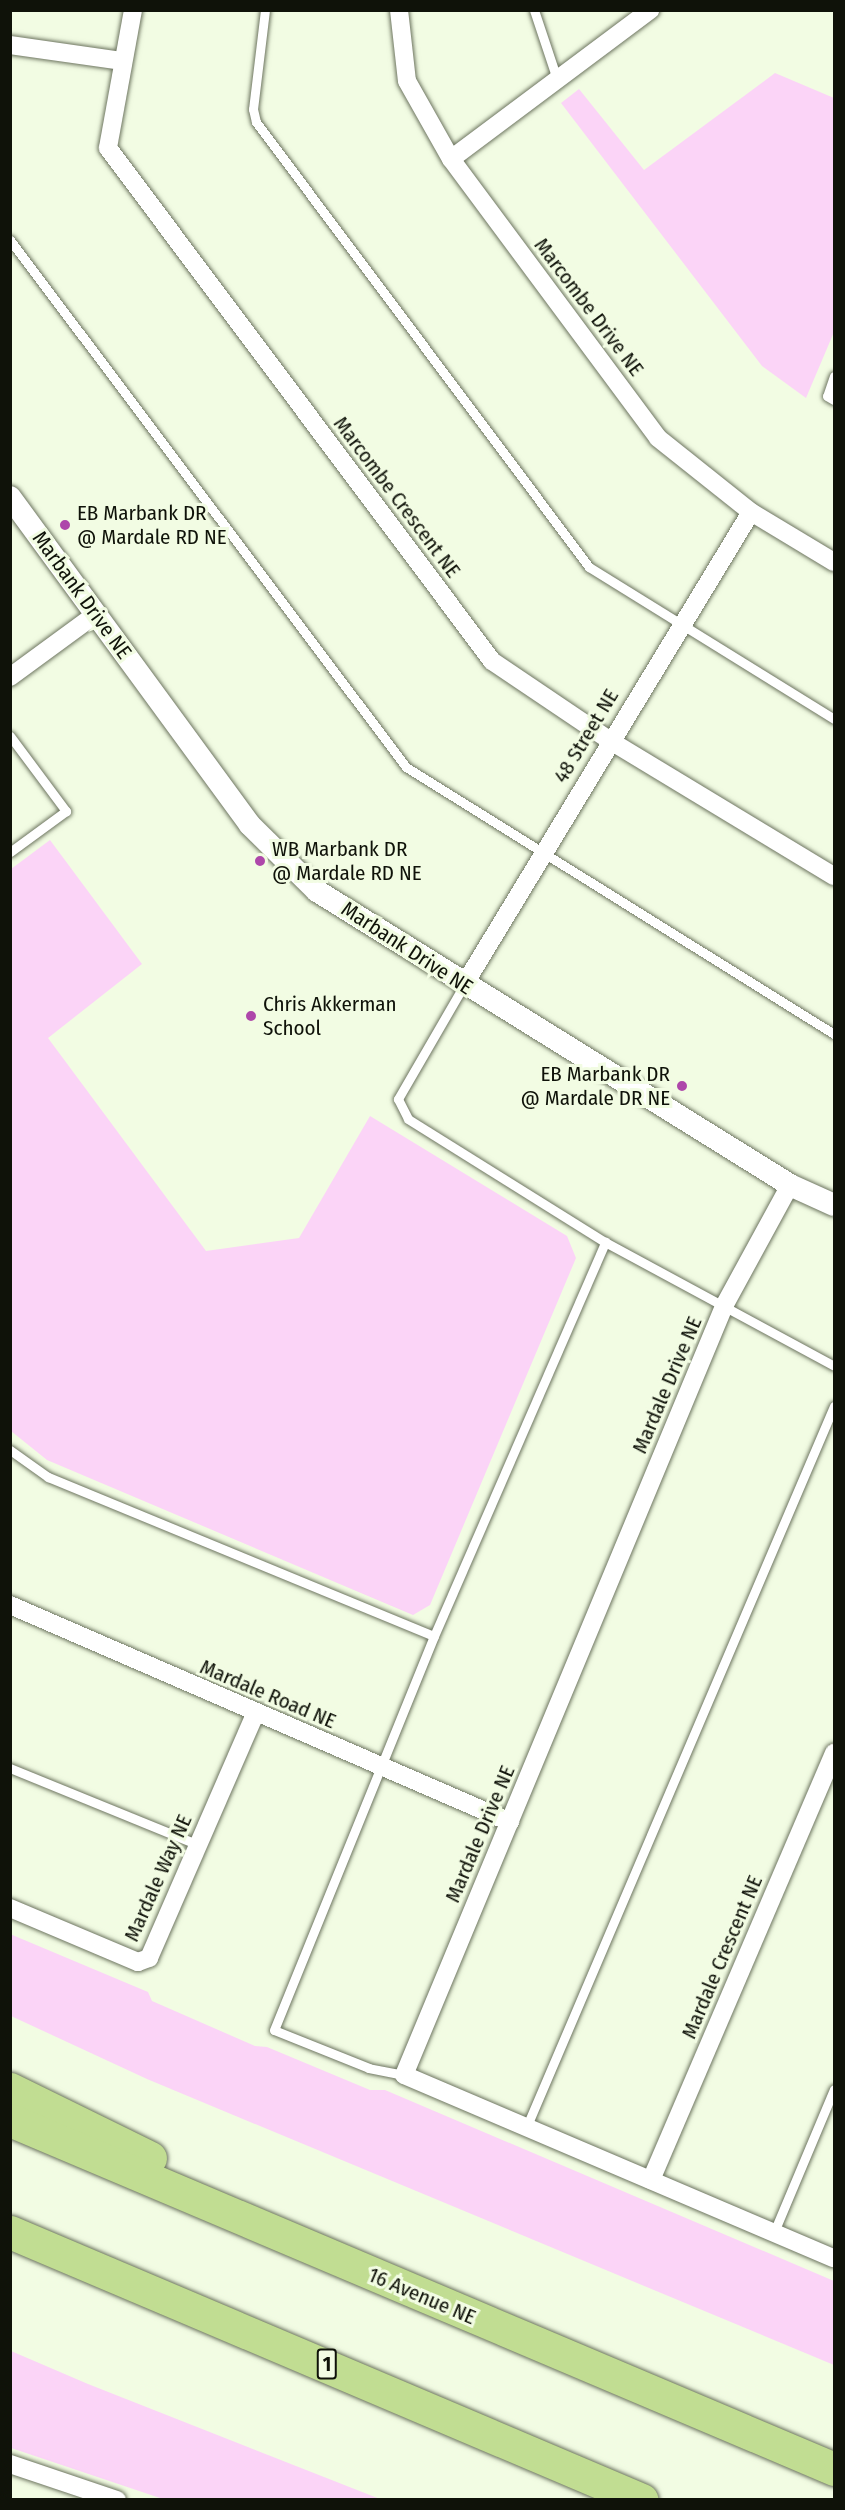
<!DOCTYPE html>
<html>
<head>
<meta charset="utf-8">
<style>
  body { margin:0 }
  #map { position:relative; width:845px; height:2510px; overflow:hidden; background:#f2fce3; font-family:"Fira Sans Condensed",sans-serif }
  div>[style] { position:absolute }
  .green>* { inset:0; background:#fbd4f7 }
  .roads { filter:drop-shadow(0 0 2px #6d7560) drop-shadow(0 0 2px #6d7560) }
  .service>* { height:9px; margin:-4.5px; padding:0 4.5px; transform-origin:4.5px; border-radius:4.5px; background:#fff }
  .minor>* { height:18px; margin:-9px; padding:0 9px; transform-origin:9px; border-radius:9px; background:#fff }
  .tertiary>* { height:22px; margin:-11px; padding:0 11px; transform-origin:11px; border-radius:11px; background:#fff }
  .motorway>* { height:33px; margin:-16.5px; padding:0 16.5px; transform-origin:16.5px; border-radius:16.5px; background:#c1dd92 }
  .dots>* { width:16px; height:16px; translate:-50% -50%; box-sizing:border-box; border:3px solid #f2fce3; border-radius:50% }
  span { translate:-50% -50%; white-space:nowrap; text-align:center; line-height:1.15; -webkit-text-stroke:6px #f2fce3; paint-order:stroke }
  .shield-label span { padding:2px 4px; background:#f2fce3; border:2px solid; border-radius:4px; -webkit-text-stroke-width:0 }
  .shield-label { font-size:20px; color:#0f1209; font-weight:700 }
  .street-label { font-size:21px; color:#0f1209 }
  .poi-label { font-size:21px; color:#0f1209 }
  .left { translate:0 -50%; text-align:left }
  .right { translate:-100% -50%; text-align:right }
  .frame { position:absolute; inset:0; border:12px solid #0f1209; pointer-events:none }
</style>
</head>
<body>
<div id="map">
  <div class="green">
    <div style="clip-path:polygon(775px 73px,834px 98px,834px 332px,806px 398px,762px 366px,561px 103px,579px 89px,644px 170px)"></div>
    <div style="clip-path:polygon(50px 840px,142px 964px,48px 1038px,206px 1251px,299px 1238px,370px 1116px,567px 1236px,576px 1258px,430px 1605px,413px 1615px,47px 1460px,11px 1431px,11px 869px)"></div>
    <div style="clip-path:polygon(10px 1934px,148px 1992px,152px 2001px,255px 2046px,267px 2047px,370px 2090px,385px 2090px,834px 2281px,834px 2365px,147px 2079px,11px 2016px)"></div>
    <div style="clip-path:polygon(11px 2351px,88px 2384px,380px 2499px,163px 2499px,11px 2448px)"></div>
  </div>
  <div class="roads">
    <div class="service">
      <div style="left:265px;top:10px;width:100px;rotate:96.9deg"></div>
      <div style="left:253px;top:109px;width:13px;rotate:77deg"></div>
      <div style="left:256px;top:122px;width:556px;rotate:53.19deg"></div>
      <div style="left:589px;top:567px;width:288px;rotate:31.8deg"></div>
      <div style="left:534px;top:10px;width:73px;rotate:71.6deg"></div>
      <div style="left:10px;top:240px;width:659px;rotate:53.08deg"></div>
      <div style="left:406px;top:767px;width:504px;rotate:31.96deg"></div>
      <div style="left:834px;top:376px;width:21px;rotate:109deg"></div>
      <div style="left:827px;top:396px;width:8px;rotate:30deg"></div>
      <div style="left:10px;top:736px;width:94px;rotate:53.3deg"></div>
      <div style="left:66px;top:811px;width:69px;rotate:143.8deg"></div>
      <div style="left:464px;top:985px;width:132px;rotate:120.1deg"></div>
      <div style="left:398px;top:1099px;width:22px;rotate:63deg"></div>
      <div style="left:408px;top:1119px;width:232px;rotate:32deg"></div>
      <div style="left:605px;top:1242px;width:260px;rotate:28.4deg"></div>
      <div style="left:10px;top:1450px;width:47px;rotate:35.4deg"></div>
      <div style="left:48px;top:1477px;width:417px;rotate:22.4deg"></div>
      <div style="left:10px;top:1768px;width:204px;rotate:22.2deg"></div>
      <div style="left:404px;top:2075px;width:36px;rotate:-169deg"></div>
      <div style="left:369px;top:2068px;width:102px;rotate:-158.2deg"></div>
      <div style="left:274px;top:2030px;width:425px;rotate:-67.9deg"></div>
      <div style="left:434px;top:1636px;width:430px;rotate:-66.5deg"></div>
      <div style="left:526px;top:2128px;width:785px;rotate:-66.9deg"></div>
      <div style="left:774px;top:2232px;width:155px;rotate:-67.2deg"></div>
    </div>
    <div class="minor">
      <div style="left:133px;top:10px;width:140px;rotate:100.3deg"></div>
      <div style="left:108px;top:148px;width:641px;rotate:53.18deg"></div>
      <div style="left:492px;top:661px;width:141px;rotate:34deg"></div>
      <div style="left:609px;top:740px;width:263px;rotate:31.2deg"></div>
      <div style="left:399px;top:10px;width:71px;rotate:83.6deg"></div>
      <div style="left:407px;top:81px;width:90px;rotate:60.6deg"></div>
      <div style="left:451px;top:159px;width:347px;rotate:53.4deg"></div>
      <div style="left:658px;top:438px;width:119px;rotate:38.5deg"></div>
      <div style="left:751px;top:512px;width:97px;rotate:31.1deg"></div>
      <div style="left:10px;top:45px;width:114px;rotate:8.1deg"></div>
      <div style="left:451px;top:159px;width:249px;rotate:-36.8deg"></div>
      <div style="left:10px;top:677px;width:107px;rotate:-36.2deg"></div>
      <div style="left:464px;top:985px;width:553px;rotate:-58.75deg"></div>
      <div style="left:790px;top:1185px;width:136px;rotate:118.6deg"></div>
      <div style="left:725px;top:1304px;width:835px;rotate:112.6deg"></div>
      <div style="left:404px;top:2075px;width:467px;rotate:23.1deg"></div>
      <div style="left:10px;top:1605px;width:545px;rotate:23.46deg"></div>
      <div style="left:10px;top:1908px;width:139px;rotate:22.9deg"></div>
      <div style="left:138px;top:1962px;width:12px;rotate:-20deg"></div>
      <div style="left:149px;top:1958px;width:266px;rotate:-66.5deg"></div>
      <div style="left:651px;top:2180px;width:465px;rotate:-66.8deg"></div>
      <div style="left:10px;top:2464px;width:113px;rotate:18.6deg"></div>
    </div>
    <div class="tertiary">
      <div style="left:10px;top:497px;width:406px;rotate:53.8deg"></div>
      <div style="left:250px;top:825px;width:94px;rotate:44.6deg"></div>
      <div style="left:317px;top:891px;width:557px;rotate:31.86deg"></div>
      <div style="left:790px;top:1185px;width:48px;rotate:24.4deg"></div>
    </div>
    <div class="motorway">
      <div style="left:10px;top:2089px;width:156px;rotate:26.2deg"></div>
      <div style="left:10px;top:2120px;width:895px;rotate:22.95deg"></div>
      <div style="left:10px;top:2232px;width:686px;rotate:22.98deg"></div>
    </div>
  </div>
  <div class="dots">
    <div style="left:65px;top:525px;background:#ae47aa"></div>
    <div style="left:260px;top:861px;background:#ae47aa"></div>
    <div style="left:251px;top:1016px;background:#ae47aa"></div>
    <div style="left:682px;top:1086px;background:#ae47aa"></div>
  </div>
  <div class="shield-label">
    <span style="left:327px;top:2364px">1</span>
  </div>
  <div class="street-label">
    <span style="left:589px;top:307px;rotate:53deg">Marcombe Drive NE</span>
    <span style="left:397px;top:497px;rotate:53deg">Marcombe Crescent NE</span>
    <span style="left:82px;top:595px;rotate:54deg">Marbank Drive NE</span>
    <span style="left:586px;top:736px;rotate:-59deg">48 Street NE</span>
    <span style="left:407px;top:948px;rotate:33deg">Marbank Drive NE</span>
    <span style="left:667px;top:1385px;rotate:-67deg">Mardale Drive NE</span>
    <span style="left:268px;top:1694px;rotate:23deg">Mardale Road NE</span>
    <span style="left:480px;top:1834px;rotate:-67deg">Mardale Drive NE</span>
    <span style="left:158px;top:1878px;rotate:-66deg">Mardale Way NE</span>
    <span style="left:722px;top:1957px;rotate:-67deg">Mardale Crescent NE</span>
    <span style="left:422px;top:2296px;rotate:23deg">16 Avenue NE</span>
  </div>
  <div class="poi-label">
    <span class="left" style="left:77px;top:525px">EB Marbank DR<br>@ Mardale RD NE</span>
    <span class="left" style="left:272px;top:861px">WB Marbank DR<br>@ Mardale RD NE</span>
    <span class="left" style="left:263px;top:1016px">Chris Akkerman<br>School</span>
    <span class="right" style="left:670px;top:1086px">EB Marbank DR<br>@ Mardale DR NE</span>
  </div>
  <div class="frame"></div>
</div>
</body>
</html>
